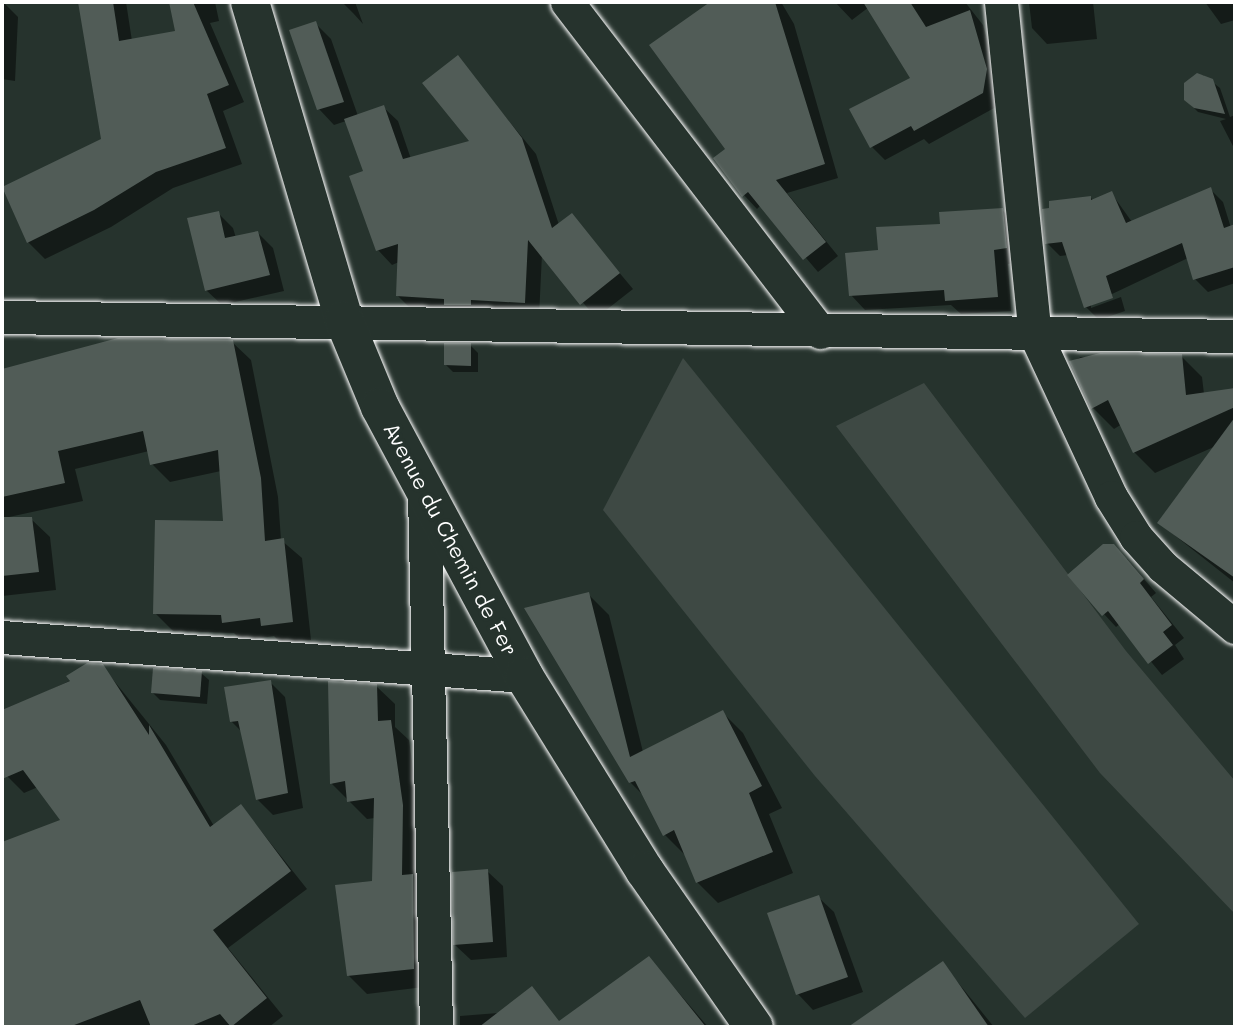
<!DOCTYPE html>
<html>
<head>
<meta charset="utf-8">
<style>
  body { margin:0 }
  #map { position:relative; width:1237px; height:1029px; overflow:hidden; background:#26332d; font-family:Mali,sans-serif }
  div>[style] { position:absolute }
  .green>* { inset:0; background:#3e4944 }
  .shadow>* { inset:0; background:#0007 }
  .building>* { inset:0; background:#515c57 }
  .roads { filter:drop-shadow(0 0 2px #fff) drop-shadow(0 0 2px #fff) }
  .street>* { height:33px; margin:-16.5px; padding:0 16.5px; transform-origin:16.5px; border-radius:16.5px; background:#26332d }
  .secondary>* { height:38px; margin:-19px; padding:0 19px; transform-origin:19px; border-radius:19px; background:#26332d }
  span { translate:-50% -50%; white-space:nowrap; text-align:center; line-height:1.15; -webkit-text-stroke:7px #26332d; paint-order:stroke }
  .street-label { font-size:21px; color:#fff }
  .frame { position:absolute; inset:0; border:4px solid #fff; pointer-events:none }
</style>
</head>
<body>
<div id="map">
  <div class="green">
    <div style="clip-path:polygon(683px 358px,1139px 924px,1025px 1018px,815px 776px,603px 510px)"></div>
    <div style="clip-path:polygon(924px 383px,1126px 651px,1235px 781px,1235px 914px,1100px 773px,836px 426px)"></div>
  </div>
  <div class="shadow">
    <div style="clip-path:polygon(3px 2px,18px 17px,15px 81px,2px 79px)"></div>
    <div style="clip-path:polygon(80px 2px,126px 2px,132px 41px,177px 32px,170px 2px,215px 2px,219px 21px,210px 23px,244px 102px,223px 111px,242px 164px,173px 188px,111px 227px,45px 259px,28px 242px,3px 189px,103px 140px)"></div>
    <div style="clip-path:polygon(342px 2px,355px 2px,363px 24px,353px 13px)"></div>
    <div style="clip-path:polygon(720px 2px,781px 2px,794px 24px,838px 178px,787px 193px,838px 256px,818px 272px,761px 205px,757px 209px,744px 195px,727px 149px,652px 45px)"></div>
    <div style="clip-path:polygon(835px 2px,965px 2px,983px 25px,1000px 82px,996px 107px,929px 144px,924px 139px,885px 160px,872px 147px,912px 78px,869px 7px,852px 20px)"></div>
    <div style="clip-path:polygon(1029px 2px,1093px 2px,1097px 39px,1047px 44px,1032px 28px)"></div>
    <div style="clip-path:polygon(1205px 2px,1235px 2px,1235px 20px,1221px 24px)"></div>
    <div style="clip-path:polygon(315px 23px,331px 39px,358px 116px,383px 107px,398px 121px,411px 159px,472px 142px,457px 58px,536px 154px,559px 225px,571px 215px,633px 289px,596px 318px,542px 254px,539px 317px,412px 310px,398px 296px,399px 262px,392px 265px,378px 250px,365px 172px,346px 121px,334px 125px,319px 109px)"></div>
    <div style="clip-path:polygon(1203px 75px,1220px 88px,1230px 117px,1235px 115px,1235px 150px,1220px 121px,1226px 119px,1198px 112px,1190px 104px,1193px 76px)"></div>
    <div style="clip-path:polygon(1210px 189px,1223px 202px,1231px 228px,1235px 226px,1235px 283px,1208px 292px,1195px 279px,1188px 258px,1091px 304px,1091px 308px,1121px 297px,1125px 311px,1099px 320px,1086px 307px,1068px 255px,1060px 256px,1047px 243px,1090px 197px,1094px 201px,1112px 194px,1132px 222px)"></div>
    <div style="clip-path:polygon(1002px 210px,1017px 224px,1020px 262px,1008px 264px,1011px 311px,961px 314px,951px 305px,865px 310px,851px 295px,879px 251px)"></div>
    <div style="clip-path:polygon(218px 213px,233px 228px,236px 238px,258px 233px,273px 248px,284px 291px,222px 305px,206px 290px)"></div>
    <div style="clip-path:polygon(232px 342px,251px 360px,278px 497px,281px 540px,302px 558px,311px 640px,281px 643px,274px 636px,242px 641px,234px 633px,173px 631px,155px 613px,225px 523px,221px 471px,170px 482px,152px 464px,149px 451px,75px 469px,83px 501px,9px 517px,31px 519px,50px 537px,56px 590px,2px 596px,2px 417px,9px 416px,2px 371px,49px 357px)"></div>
    <div style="clip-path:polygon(470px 345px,478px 353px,478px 372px,453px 372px,446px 365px)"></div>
    <div style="clip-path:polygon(1181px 356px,1202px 377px,1204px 394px,1235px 390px,1235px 583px,1159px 523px,1216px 446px,1155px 473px,1134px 452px,1122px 424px,1114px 429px,1093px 408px,1071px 362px,1081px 357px)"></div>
    <div style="clip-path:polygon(1127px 559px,1156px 593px,1151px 597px,1184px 638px,1175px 645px,1184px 659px,1162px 675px,1120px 624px,1116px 627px,1104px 614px)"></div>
    <div style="clip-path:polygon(588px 594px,609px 615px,643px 752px,722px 712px,743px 733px,782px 808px,769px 814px,793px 873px,718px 903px,697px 882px,686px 856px,665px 835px,645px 797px,630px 782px)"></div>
    <div style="clip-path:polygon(102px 666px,166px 745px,214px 826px,241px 806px,307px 889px,228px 948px,283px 1016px,269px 1027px,2px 1027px,2px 844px,65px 820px,38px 787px,24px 793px,7px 776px,2px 765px,2px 712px)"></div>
    <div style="clip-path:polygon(201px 673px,209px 680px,207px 704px,160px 700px,153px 693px)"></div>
    <div style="clip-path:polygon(270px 682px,285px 697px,303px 808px,273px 815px,257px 799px,242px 732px,231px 721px)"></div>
    <div style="clip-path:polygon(376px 686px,395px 704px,395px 727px,409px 740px,421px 825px,432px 986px,367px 994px,349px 976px,374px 882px,375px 818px,367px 819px,332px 784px)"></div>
    <div style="clip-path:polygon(487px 871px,503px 886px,507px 957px,471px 960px,455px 945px)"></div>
    <div style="clip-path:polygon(818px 897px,834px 912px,863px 992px,813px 1010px,798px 994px)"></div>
    <div style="clip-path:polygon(649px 958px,708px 1027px,553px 1027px)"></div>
    <div style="clip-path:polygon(943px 964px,994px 1027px,851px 1027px)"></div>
    <div style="clip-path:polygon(498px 1013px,512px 1027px,460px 1027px,460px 1016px)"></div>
  </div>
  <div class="building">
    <div style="clip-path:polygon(78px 2px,113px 2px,119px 41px,175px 31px,169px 2px,193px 2px,229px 85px,207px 94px,226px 148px,156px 172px,94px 210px,27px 243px,2px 187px,101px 139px)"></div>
    <div style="clip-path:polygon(710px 2px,775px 2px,825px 164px,776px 180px,826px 242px,803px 260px,748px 192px,742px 197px,713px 158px,725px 149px,649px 45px)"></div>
    <div style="clip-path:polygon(863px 2px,910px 2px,926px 27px,970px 10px,987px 69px,983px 93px,914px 131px,911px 126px,870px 148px,849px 109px,910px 78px)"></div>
    <div style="clip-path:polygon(316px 21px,344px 102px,317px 110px,289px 30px)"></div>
    <div style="clip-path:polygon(458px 55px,522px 138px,552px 228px,572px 213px,620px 273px,580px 305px,528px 240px,525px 303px,471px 300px,471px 305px,444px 305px,444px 299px,396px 296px,398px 244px,376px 251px,349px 176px,363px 171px,344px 119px,384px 105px,403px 159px,469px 141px,422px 83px)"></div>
    <div style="clip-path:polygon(1197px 73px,1213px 79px,1225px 114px,1194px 108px,1184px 100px,1184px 83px)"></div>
    <div style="clip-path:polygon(1211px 187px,1224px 228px,1235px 224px,1235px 267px,1193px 280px,1182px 243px,1106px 276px,1113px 298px,1084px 308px,1062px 242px,1045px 244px,1042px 209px,1049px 208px,1049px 201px,1091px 196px,1091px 200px,1112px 191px,1126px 223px)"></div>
    <div style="clip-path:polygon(1003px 208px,1007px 248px,994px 250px,998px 297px,945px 301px,944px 290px,849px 296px,845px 253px,878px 250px,876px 227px,940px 224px,939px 212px)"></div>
    <div style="clip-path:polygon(219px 211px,225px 238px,258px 231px,270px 275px,205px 291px,187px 218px)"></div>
    <div style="clip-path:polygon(118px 338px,233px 340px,261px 478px,265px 541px,284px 538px,293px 622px,261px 626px,260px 618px,222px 623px,221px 615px,153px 614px,155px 520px,223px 521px,218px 450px,150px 465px,143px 431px,58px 451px,65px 483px,2px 497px,2px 369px)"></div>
    <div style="clip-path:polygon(444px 343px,471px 343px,471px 366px,444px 365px)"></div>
    <div style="clip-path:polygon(1100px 353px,1182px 354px,1186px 395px,1235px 388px,1235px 407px,1133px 453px,1108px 400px,1091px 409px,1069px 361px)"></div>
    <div style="clip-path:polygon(1235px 417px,1235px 578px,1157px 523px)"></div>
    <div style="clip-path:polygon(2px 517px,32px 517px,39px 572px,2px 576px)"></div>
    <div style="clip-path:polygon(1103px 544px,1114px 544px,1144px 579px,1140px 583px,1172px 625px,1163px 632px,1173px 645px,1148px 664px,1108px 611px,1102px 616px,1067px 575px)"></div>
    <div style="clip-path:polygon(589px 592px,630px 757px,723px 710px,762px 786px,749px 793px,773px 852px,696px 883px,674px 830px,663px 836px,635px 781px,629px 783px,524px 608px)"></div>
    <div style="clip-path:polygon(87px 663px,103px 664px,149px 735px,149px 725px,210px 827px,241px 804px,291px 871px,213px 930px,267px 998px,231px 1027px,220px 1014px,189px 1027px,151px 1027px,140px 1000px,69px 1027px,2px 1027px,2px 842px,60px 820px,23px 770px,2px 779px,2px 710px,70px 681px,66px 676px)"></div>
    <div style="clip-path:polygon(153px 668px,202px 671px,200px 697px,151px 693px)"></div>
    <div style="clip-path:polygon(271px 680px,288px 793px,256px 800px,238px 721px,230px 722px,224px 687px)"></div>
    <div style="clip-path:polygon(328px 681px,377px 684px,378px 721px,391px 720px,403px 805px,402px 875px,413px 874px,414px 969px,347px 976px,335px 885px,372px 881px,374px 798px,347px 802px,345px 781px,330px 784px)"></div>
    <div style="clip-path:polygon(488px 869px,493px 942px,453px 945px,452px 872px)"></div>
    <div style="clip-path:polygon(819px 895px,848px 977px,796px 995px,767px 913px)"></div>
    <div style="clip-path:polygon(649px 956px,706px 1027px,479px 1027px,532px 986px,559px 1021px)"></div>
    <div style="clip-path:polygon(943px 961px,989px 1027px,848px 1027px)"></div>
  </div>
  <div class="roads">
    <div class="street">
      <div style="left:567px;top:2px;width:416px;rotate:52.5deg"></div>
      <div style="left:1001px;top:2px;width:334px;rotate:84.2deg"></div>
      <div style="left:1035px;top:334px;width:180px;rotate:65deg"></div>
      <div style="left:1111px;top:497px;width:47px;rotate:58deg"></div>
      <div style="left:1136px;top:537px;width:40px;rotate:48deg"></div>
      <div style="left:1163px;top:567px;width:94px;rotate:39.8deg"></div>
      <div style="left:2px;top:317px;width:1233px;rotate:0.88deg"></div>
      <div style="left:424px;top:494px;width:533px;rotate:88.71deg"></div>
      <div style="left:2px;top:637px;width:523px;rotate:4.27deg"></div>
    </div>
    <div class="secondary">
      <div style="left:250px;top:2px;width:332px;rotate:73.5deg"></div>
      <div style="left:344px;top:320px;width:94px;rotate:67.5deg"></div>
      <div style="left:380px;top:407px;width:305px;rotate:61.8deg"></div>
      <div style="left:524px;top:676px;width:229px;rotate:58.2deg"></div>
      <div style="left:645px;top:871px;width:190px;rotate:55.1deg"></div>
    </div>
  </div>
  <div class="street-label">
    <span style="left:451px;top:539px;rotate:62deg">Avenue du Chemin de Fer</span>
  </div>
  <div class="frame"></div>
</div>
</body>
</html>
